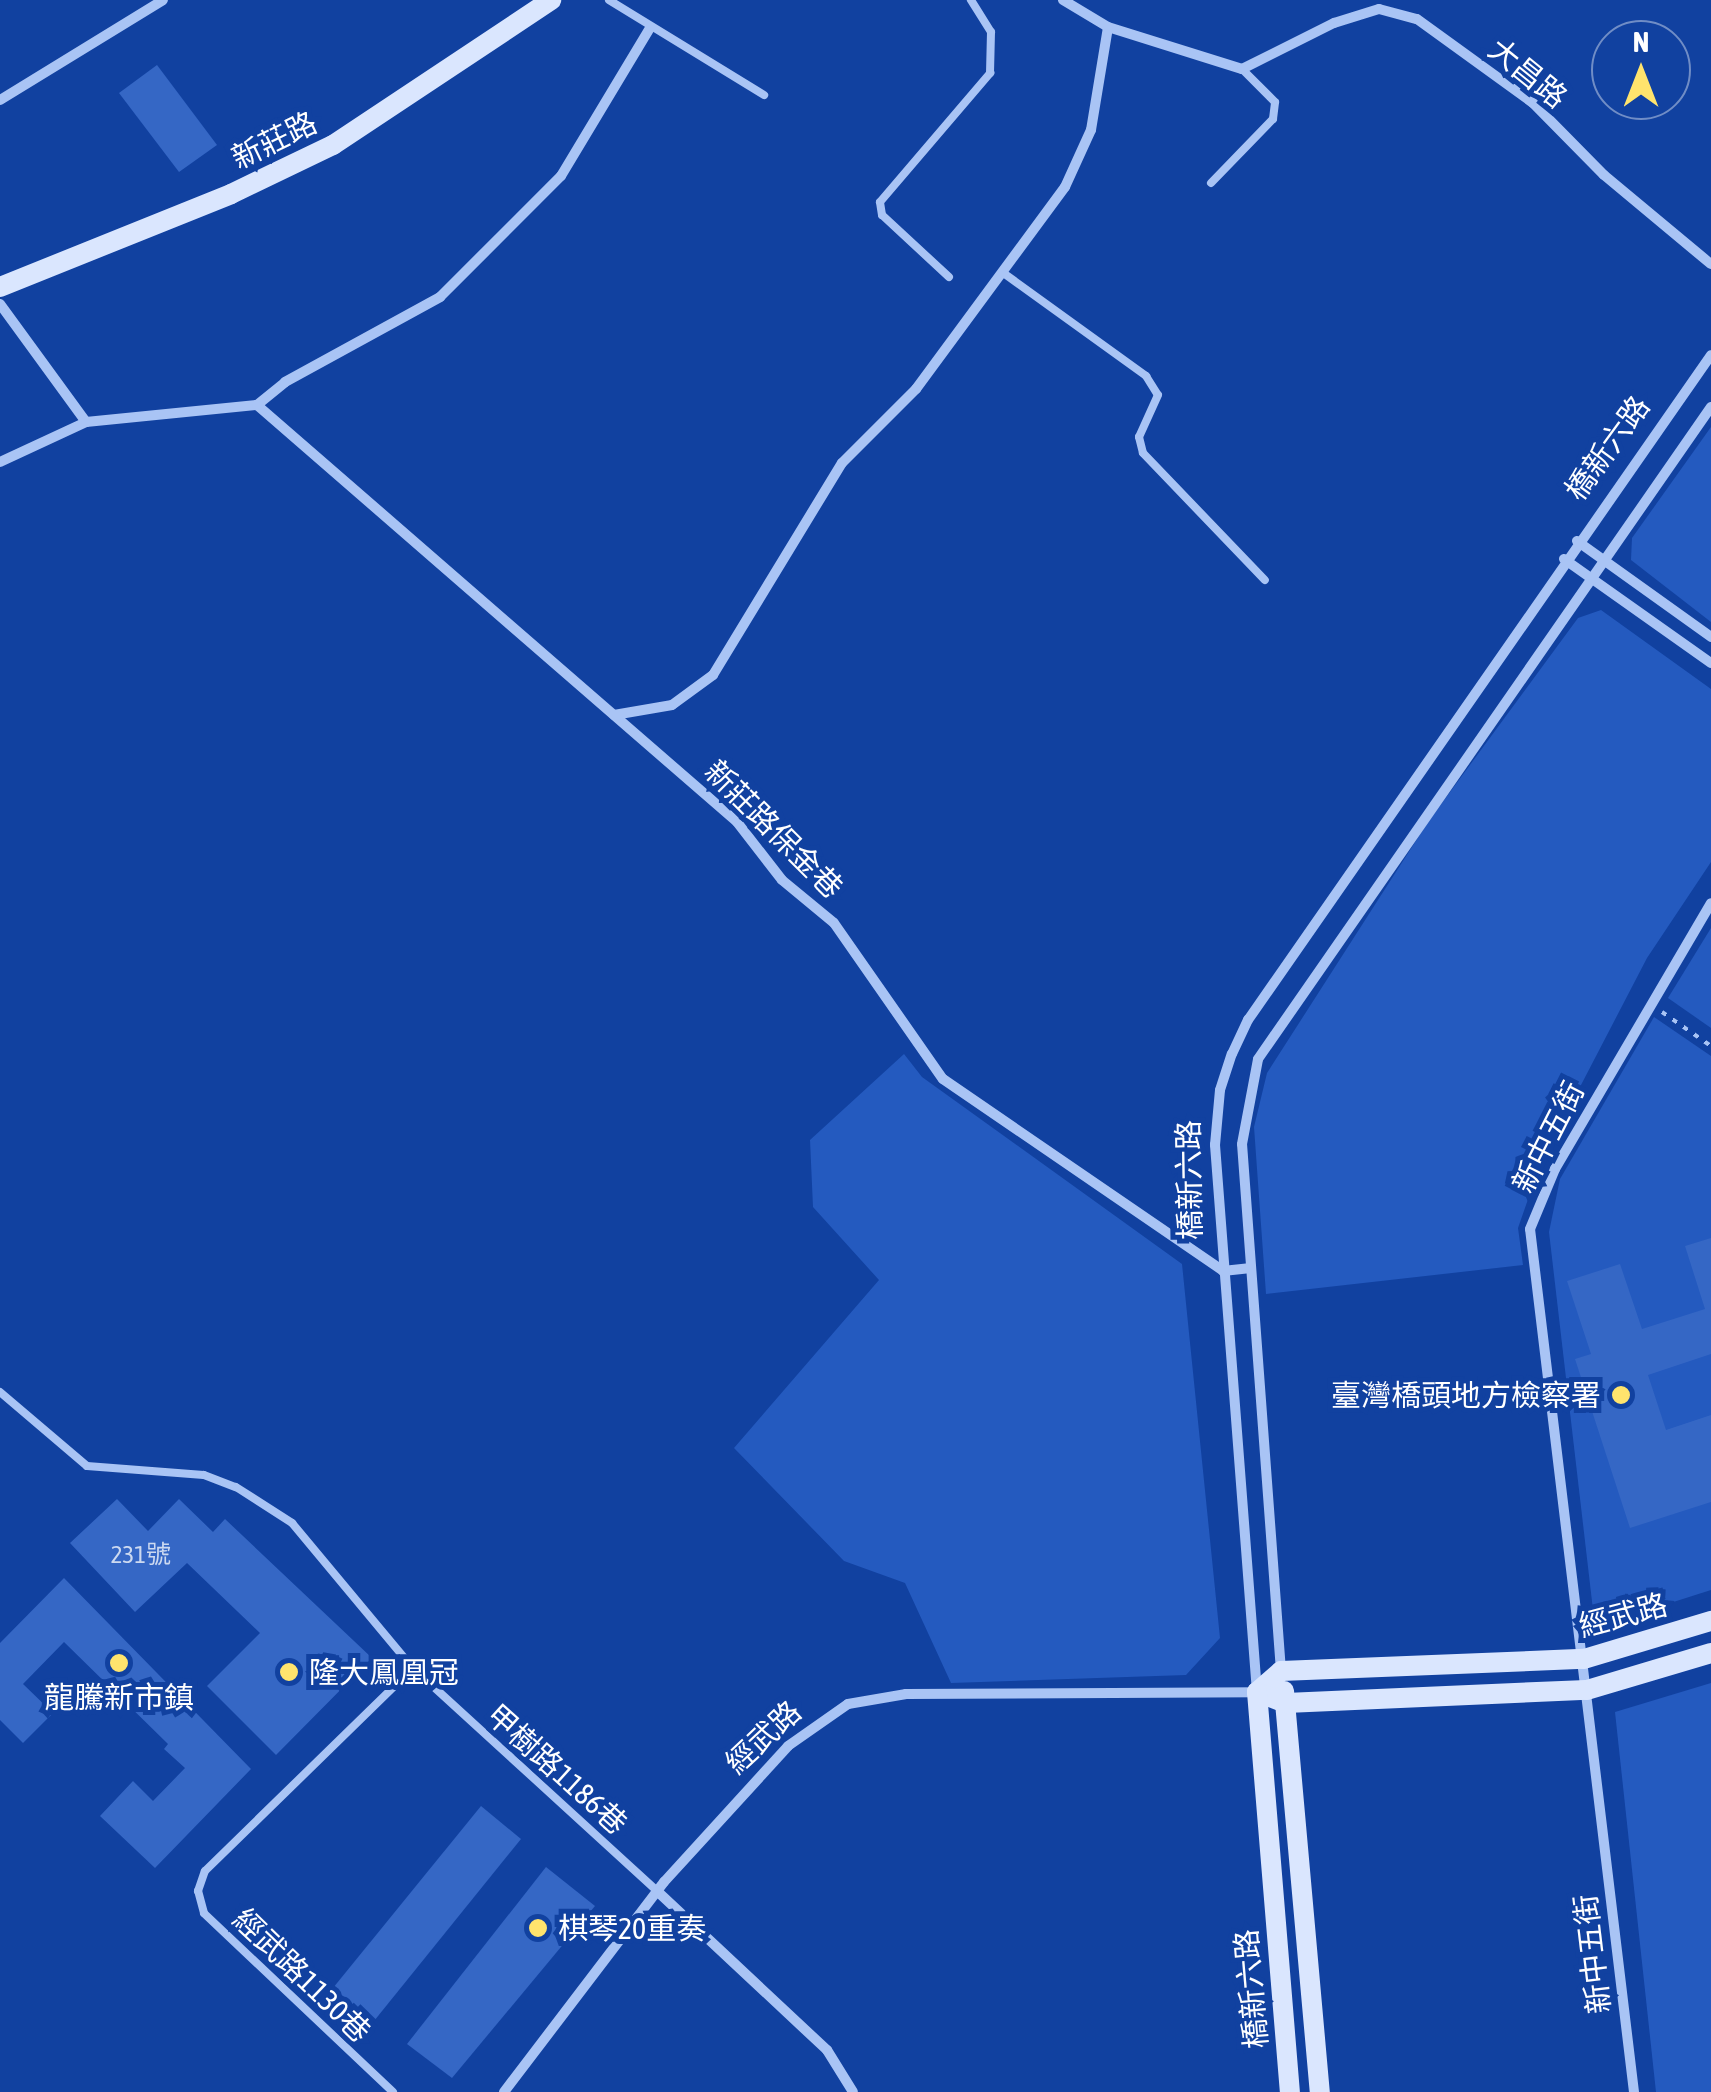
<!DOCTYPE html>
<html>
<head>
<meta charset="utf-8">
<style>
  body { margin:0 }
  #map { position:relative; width:1711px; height:2092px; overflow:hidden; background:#1141a0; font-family:"Asap Condensed","Noto Sans TC",sans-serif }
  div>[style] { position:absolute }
  .green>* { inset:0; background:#245abf }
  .building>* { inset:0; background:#3567c5 }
  .path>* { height:4px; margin-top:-2px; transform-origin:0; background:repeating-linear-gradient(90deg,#a9c4f5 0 5px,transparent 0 13px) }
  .lane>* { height:8px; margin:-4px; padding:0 4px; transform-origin:4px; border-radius:4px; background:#a9c4f5 }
  .street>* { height:10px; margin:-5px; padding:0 5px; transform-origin:5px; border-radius:5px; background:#a9c4f5 }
  .secondary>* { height:20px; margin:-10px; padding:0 10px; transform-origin:10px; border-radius:10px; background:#dae6fe }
  .dots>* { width:28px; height:28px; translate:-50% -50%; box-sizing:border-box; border:5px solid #1141a0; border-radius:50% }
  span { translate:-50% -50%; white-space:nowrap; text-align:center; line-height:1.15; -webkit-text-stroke:10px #1141a0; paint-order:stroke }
  .number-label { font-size:25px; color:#ccd9f0 }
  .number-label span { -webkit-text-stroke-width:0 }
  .street-label { font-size:30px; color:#fff }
  .poi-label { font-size:30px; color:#fff }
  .right { translate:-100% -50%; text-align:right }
  .left { translate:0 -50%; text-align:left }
  .north { position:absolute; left:1591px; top:20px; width:100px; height:100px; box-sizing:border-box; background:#1141a0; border:2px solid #708dc6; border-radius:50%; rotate:0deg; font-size:28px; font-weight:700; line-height:40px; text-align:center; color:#fff }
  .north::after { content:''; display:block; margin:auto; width:35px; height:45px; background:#ffe46d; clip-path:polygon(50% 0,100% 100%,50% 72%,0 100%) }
</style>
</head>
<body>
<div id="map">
  <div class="green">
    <div style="clip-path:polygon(1711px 427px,1711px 622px,1631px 560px,1632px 538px)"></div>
    <div style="clip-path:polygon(1601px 610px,1711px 689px,1711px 862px,1647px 958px,1541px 1162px,1518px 1228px,1523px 1265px,1266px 1294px,1254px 1127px,1267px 1073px,1428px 822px,1578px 618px)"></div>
    <div style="clip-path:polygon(1711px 928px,1711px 1028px,1668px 998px)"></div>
    <div style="clip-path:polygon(1654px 1017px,1711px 1056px,1711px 1590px,1595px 1627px,1549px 1232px,1560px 1179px)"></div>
    <div style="clip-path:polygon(904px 1054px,922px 1077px,1182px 1264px,1220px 1638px,1186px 1675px,951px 1683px,905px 1583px,844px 1561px,734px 1448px,879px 1280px,813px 1207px,810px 1140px)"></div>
    <div style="clip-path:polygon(1711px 1683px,1711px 2092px,1656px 2092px,1615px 1712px)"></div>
  </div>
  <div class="building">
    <div style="clip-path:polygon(157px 65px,217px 145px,179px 172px,119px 93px)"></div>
    <div style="clip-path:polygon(1711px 1238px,1711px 1354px,1648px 1375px,1666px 1430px,1711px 1415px,1711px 1502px,1630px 1528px,1575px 1359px,1591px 1354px,1567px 1281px,1620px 1264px,1642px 1329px,1705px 1309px,1685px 1246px)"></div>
    <div style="clip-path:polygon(117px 1499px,148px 1531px,179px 1499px,213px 1532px,225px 1519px,372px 1658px,276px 1755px,207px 1686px,260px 1633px,187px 1563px,135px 1612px,70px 1543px)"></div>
    <div style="clip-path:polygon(64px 1578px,251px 1769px,155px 1868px,100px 1816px,133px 1781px,153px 1801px,185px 1768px,164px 1749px,168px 1744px,64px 1642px,23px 1684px,53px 1713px,23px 1743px,0 1720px,0 1643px)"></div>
    <div style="clip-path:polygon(481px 1806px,521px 1839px,374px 2021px,333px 1988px)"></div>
    <div style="clip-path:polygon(546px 1867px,595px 1906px,452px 2078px,407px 2044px)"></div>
  </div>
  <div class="path">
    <div style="left:1662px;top:1012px;width:60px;rotate:34.8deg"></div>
  </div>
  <div class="lane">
    <div style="left:609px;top:0;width:182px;rotate:31.5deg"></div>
    <div style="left:1211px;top:183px;width:89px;rotate:-45.9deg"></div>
    <div style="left:1273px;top:119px;width:17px;rotate:-83deg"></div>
    <div style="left:1275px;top:102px;width:47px;rotate:-135deg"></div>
    <div style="left:1002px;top:272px;width:178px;rotate:35.8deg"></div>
    <div style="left:1146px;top:376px;width:22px;rotate:58deg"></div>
    <div style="left:1158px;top:395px;width:46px;rotate:114.3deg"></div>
    <div style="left:1139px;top:437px;width:16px;rotate:76deg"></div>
    <div style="left:1143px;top:453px;width:176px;rotate:46.2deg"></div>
    <div style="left:949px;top:277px;width:91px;rotate:-137.2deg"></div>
    <div style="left:882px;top:215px;width:13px;rotate:-99deg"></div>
    <div style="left:880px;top:202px;width:170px;rotate:-49.5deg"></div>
    <div style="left:990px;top:73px;width:41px;rotate:-88.6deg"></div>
    <div style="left:991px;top:32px;width:38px;rotate:-122deg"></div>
    <div style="left:0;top:1392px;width:114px;rotate:40.4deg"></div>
    <div style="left:87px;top:1466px;width:117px;rotate:4.4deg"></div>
    <div style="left:204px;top:1475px;width:34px;rotate:21deg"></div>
    <div style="left:236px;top:1487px;width:67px;rotate:32.7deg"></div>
    <div style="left:292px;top:1523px;width:189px;rotate:50.2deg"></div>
    <div style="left:413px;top:1668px;width:331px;rotate:42.4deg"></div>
    <div style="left:393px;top:2092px;width:260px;rotate:-136.6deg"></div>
    <div style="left:204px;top:1913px;width:23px;rotate:-105deg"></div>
    <div style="left:198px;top:1891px;width:21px;rotate:-71deg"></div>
    <div style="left:205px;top:1871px;width:291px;rotate:-44.3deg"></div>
  </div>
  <div class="street">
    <div style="left:1063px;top:0;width:52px;rotate:31deg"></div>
    <div style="left:1108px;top:27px;width:140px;rotate:17.4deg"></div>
    <div style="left:1242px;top:69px;width:103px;rotate:-26.6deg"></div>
    <div style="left:1334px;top:23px;width:47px;rotate:-17.3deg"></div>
    <div style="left:1379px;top:9px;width:39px;rotate:15deg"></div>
    <div style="left:1417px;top:19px;width:143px;rotate:35.9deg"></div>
    <div style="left:1533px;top:103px;width:101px;rotate:45.4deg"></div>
    <div style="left:1604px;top:175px;width:139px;rotate:39.8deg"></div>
    <div style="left:0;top:100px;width:191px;rotate:-31.5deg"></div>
    <div style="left:0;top:304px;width:146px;rotate:53.9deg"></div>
    <div style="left:257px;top:405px;width:636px;rotate:40.98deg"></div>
    <div style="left:737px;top:822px;width:73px;rotate:52.2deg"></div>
    <div style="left:782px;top:880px;width:67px;rotate:39.6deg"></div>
    <div style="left:834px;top:923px;width:190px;rotate:55.1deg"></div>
    <div style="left:943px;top:1079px;width:340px;rotate:34.4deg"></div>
    <div style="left:1223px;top:1271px;width:28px;rotate:-6deg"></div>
    <div style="left:0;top:462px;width:95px;rotate:-24.9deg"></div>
    <div style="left:86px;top:422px;width:172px;rotate:-5.7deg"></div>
    <div style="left:257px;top:405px;width:36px;rotate:-39deg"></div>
    <div style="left:285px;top:382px;width:177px;rotate:-28.7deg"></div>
    <div style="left:440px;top:297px;width:171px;rotate:-45deg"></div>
    <div style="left:561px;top:176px;width:173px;rotate:-59deg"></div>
    <div style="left:1577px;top:541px;width:165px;rotate:35.6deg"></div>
    <div style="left:1564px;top:559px;width:180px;rotate:35.3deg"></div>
    <div style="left:614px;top:715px;width:59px;rotate:-9.8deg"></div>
    <div style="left:672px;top:705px;width:51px;rotate:-36.2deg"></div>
    <div style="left:713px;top:675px;width:248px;rotate:-58.7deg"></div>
    <div style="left:842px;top:463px;width:105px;rotate:-45deg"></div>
    <div style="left:916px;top:389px;width:251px;rotate:-53.6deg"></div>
    <div style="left:1065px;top:187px;width:63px;rotate:-65.5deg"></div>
    <div style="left:1091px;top:130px;width:104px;rotate:-80.6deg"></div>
    <div style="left:1281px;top:1671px;width:528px;rotate:-94.23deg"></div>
    <div style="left:1242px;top:1144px;width:86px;rotate:-79.3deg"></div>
    <div style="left:1258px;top:1059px;width:794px;rotate:-55.21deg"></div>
    <div style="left:657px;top:1891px;width:233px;rotate:43.1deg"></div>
    <div style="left:827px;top:2050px;width:49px;rotate:58.2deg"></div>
    <div style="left:504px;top:2092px;width:264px;rotate:-52.7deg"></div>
    <div style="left:664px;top:1882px;width:184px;rotate:-47.6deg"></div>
    <div style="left:788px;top:1746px;width:73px;rotate:-35deg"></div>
    <div style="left:848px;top:1704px;width:59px;rotate:-9.8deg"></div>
    <div style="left:906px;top:1694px;width:351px;rotate:-0.3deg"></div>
    <div style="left:1257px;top:1692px;width:549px;rotate:-94.39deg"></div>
    <div style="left:1215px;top:1145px;width:55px;rotate:-84.8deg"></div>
    <div style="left:1220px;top:1090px;width:38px;rotate:-72deg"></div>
    <div style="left:1232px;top:1054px;width:38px;rotate:-65deg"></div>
    <div style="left:1248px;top:1020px;width:810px;rotate:-55.15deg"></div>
    <div style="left:1634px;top:2092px;width:869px;rotate:-96.87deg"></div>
    <div style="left:1530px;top:1229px;width:65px;rotate:-67.4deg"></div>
    <div style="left:1555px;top:1169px;width:308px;rotate:-59.6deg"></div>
  </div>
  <div class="secondary">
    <div style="left:0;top:287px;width:249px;rotate:-21.9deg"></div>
    <div style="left:231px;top:194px;width:113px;rotate:-25.7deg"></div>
    <div style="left:333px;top:145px;width:262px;rotate:-33.6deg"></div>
    <div style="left:1284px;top:1691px;width:403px;rotate:84.9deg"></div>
    <div style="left:1257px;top:1692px;width:32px;rotate:-41deg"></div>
    <div style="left:1281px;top:1671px;width:303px;rotate:-2.3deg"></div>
    <div style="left:1584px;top:1659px;width:133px;rotate:-16.7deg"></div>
    <div style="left:1257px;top:1692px;width:31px;rotate:21deg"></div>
    <div style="left:1286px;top:1703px;width:301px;rotate:-2.5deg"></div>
    <div style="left:1587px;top:1690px;width:129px;rotate:-16.6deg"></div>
    <div style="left:1257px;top:1692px;width:401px;rotate:85.3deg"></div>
  </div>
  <div class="dots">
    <div style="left:1621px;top:1395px;background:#ffe46d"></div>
    <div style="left:119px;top:1663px;background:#ffe46d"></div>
    <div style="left:289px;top:1672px;background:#ffe46d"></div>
    <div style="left:538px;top:1928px;background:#ffe46d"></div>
  </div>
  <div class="number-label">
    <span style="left:141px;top:1554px">231號</span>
  </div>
  <div class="street-label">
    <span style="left:1528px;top:73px;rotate:39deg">大昌路</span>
    <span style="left:274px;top:140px;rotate:-26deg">新莊路</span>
    <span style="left:1607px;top:448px;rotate:-54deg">橋新六路</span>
    <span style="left:774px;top:829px;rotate:45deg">新莊路保金巷</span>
    <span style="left:1548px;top:1137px;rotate:-63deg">新中五街</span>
    <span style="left:1189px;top:1180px;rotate:-91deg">橋新六路</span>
    <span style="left:1623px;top:1615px;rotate:-15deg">經武路</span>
    <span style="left:763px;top:1737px;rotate:-43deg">經武路</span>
    <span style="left:557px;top:1769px;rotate:42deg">甲樹路1186巷</span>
    <span style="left:1592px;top:1954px;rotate:-97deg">新中五街</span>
    <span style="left:302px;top:1975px;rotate:44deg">經武路1130巷</span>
    <span style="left:1251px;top:1989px;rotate:-95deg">橋新六路</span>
  </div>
  <div class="poi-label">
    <span class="right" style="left:1601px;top:1395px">臺灣橋頭地方檢察署</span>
    <span class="left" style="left:309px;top:1672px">隆大鳳凰冠</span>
    <span style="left:119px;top:1697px">龍騰新市鎮</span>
    <span class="left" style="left:558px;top:1928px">棋琴20重奏</span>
  </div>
  <div class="north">N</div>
</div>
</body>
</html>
